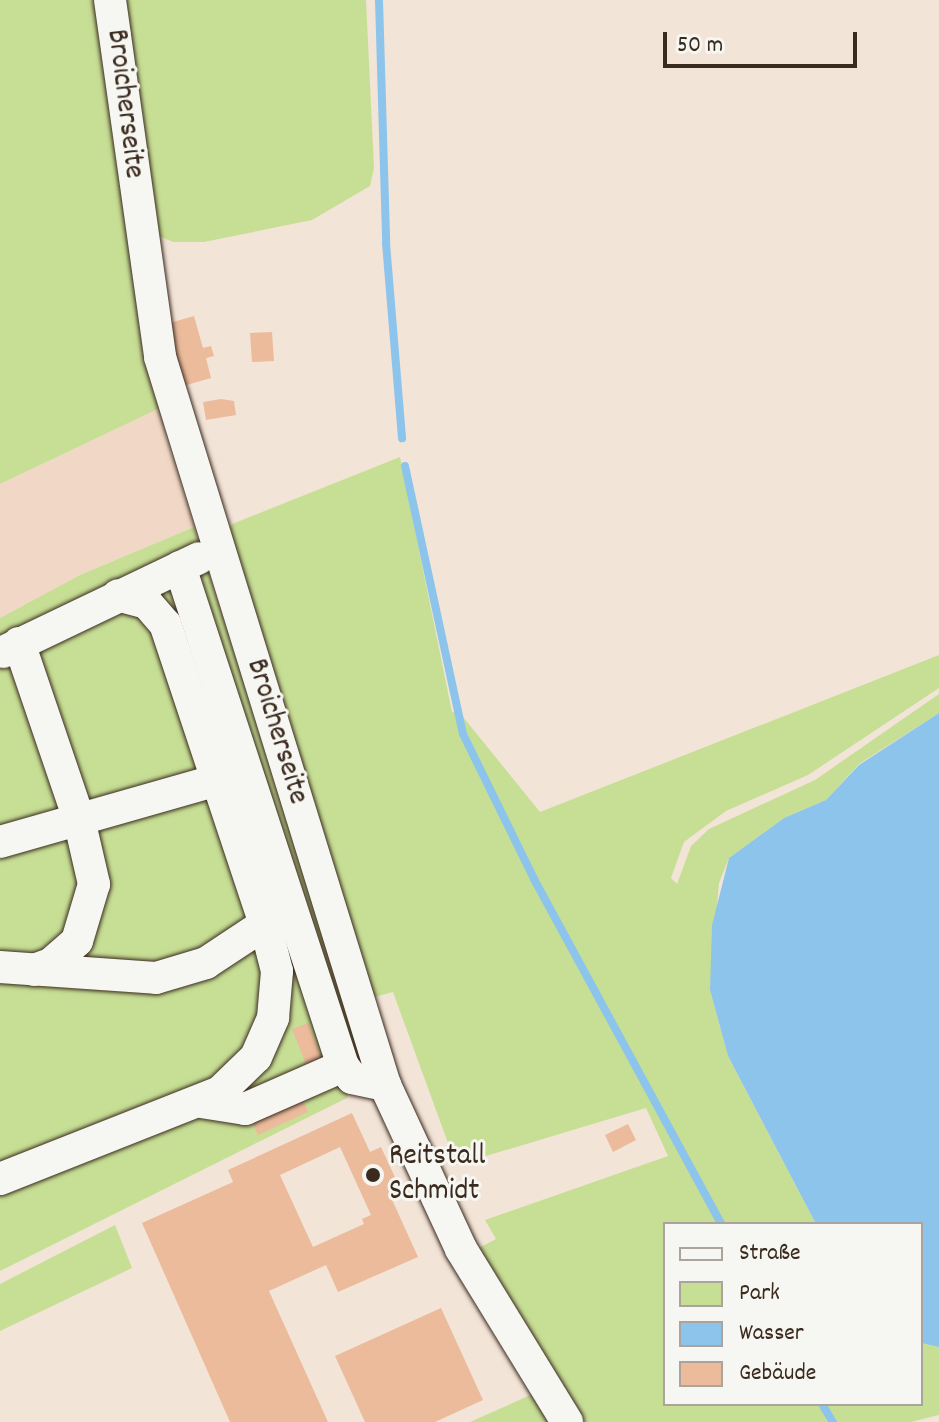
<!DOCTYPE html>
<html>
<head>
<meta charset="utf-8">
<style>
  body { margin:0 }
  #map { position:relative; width:939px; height:1422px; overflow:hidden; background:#f3e4d8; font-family:Dekko,sans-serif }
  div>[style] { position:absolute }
  .built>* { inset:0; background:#f1d8c6 }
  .green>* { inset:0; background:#c7df95 }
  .water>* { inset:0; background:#8dc4eb }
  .stream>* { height:8px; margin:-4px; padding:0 4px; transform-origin:4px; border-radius:4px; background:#8dc4eb }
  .building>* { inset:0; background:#ebbb9c }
  .roads { filter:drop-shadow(0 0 2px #3b2a1e) drop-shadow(0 0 2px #3b2a1e) }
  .minor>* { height:32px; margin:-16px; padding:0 16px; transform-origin:16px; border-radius:16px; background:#f6f6f2 }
  .dots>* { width:22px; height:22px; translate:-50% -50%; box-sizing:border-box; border:4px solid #f6f6f2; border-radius:50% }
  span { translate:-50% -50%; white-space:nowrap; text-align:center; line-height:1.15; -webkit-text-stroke:6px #f6f6f2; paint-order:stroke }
  .street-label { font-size:30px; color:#3b2a1e }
  .poi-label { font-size:30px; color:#3b2a1e }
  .left { translate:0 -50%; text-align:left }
  .legend { position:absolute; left:663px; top:1222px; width:260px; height:184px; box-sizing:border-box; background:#f6f6f2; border:2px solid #aba49d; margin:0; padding:10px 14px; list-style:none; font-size:24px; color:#3b2a1e }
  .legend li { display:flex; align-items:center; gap:16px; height:40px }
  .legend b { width:40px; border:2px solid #aba49d }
  .scale { position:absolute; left:663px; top:32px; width:194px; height:36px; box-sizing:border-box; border:4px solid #3b2a1e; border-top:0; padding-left:10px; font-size:24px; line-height:28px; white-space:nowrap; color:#3b2a1e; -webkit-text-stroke:6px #f6f6f2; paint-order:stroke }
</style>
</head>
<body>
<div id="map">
  <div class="built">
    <div style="clip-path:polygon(162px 407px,165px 435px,194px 527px,80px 575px,0 618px,0 484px)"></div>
  </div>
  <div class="green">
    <div style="clip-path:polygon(0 0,101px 0,162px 407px,0 484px)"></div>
    <div style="clip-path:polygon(118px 0,366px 0,374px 168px,370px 186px,312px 220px,204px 242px,173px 242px,149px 232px)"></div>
    <div style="clip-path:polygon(400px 457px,452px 712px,459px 712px,540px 812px,939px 655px,939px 688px,808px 775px,726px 811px,684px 842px,671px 878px,677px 884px,691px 846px,709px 829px,815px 780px,939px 694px,939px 713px,859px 764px,826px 800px,784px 818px,729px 858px,719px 883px,710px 990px,728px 1056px,816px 1224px,665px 1224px,665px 1404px,921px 1404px,921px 1343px,939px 1347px,939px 1415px,911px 1422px,581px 1422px,473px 1251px,496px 1239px,485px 1220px,668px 1156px,646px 1108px,456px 1165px,393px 992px,367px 999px,226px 535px,232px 524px)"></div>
    <div style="clip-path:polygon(194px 527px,363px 1055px,347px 1098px,0 1271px,0 618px,80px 575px)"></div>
    <div style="clip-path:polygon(115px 1225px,132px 1268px,0 1331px,0 1284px)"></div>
    <div style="clip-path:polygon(535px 1393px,555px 1422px,470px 1422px)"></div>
  </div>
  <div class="water">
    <div style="clip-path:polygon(939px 713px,939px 1347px,921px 1343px,921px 1224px,816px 1224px,728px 1056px,710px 990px,712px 925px,729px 858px,784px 818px,826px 800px,859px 765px)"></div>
  </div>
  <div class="stream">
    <div style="left:379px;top:0;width:243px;rotate:88.3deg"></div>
    <div style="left:386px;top:243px;width:196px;rotate:85.3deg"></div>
    <div style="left:405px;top:466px;width:274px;rotate:77.8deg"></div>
    <div style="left:463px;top:734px;width:161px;rotate:63.9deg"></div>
    <div style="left:534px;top:879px;width:392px;rotate:61.5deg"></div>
    <div style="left:822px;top:1404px;width:21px;rotate:59deg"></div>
  </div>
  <div class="building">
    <div style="clip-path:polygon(194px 316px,203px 348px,211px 346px,214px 356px,206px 358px,211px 378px,183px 386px,166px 324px)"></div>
    <div style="clip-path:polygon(272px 332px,274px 361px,252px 362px,250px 333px)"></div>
    <div style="clip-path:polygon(221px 399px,234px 401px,236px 415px,206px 420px,203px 402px)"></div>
    <div style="clip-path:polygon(308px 1023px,325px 1066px,309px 1072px,292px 1029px)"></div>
    <div style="clip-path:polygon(299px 1092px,308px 1112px,258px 1135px,249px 1116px)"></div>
    <div style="clip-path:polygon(evenodd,352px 1113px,370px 1152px,381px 1147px,400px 1188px,389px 1193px,418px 1257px,338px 1292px,326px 1265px,269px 1291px,328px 1422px,230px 1422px,142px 1223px,233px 1182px,228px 1170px,352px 1113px,340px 1147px,371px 1215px,362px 1219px,364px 1224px,313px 1247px,280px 1175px,340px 1147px)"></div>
    <div style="clip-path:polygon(628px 1124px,636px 1140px,613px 1152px,605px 1135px)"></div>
    <div style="clip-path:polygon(441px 1308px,483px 1400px,435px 1422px,365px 1422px,335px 1356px)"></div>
  </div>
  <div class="roads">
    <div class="minor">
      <div style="left:110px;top:0;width:360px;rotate:82deg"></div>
      <div style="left:160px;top:357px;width:762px;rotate:72.83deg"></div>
      <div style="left:385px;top:1085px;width:181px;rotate:65.1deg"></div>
      <div style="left:461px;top:1249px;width:203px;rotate:58.5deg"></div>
      <div style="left:180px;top:567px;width:525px;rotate:71.91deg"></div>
      <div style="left:343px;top:1066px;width:15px;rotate:53deg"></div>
      <div style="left:352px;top:1078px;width:34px;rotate:12deg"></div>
      <div style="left:19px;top:643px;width:186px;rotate:71.2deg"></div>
      <div style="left:79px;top:819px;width:67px;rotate:77deg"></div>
      <div style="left:94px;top:884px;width:59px;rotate:106.6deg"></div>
      <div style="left:77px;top:941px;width:35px;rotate:139deg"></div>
      <div style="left:51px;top:964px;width:18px;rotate:161deg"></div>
      <div style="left:3px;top:652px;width:217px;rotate:-25.6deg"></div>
      <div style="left:0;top:842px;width:227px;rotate:-15.9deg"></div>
      <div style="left:0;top:967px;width:156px;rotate:4deg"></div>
      <div style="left:156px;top:978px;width:52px;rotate:-16.7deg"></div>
      <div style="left:206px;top:963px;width:71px;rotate:-33.5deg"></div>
      <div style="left:201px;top:1102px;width:45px;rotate:9deg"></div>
      <div style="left:245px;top:1109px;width:107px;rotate:-23.7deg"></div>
      <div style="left:0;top:1179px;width:237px;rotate:-21.6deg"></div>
      <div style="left:220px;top:1092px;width:50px;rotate:-44.2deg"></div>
      <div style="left:256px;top:1057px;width:43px;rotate:-66.4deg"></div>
      <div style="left:273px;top:1018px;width:47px;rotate:-85.1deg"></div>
      <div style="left:277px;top:971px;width:49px;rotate:-104.3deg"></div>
      <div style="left:265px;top:924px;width:316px;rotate:-108.4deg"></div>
      <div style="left:165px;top:624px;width:28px;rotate:-131deg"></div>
      <div style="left:147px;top:603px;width:30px;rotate:-165deg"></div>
    </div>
  </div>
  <div class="dots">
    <div style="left:373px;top:1175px;background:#3b2a1e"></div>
  </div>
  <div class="street-label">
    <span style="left:123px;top:104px;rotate:83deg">Broicherseite</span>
    <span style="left:275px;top:732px;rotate:73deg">Broicherseite</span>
  </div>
  <div class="poi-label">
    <span class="left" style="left:389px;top:1175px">Reitstall<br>Schmidt</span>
  </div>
  <ul class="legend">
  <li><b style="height:10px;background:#f6f6f2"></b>Straße</li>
  <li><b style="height:22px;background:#c7df95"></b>Park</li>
  <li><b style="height:22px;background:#8dc4eb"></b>Wasser</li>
  <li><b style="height:22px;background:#ebbb9c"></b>Gebäude</li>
  </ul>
  <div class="scale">50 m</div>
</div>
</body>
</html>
